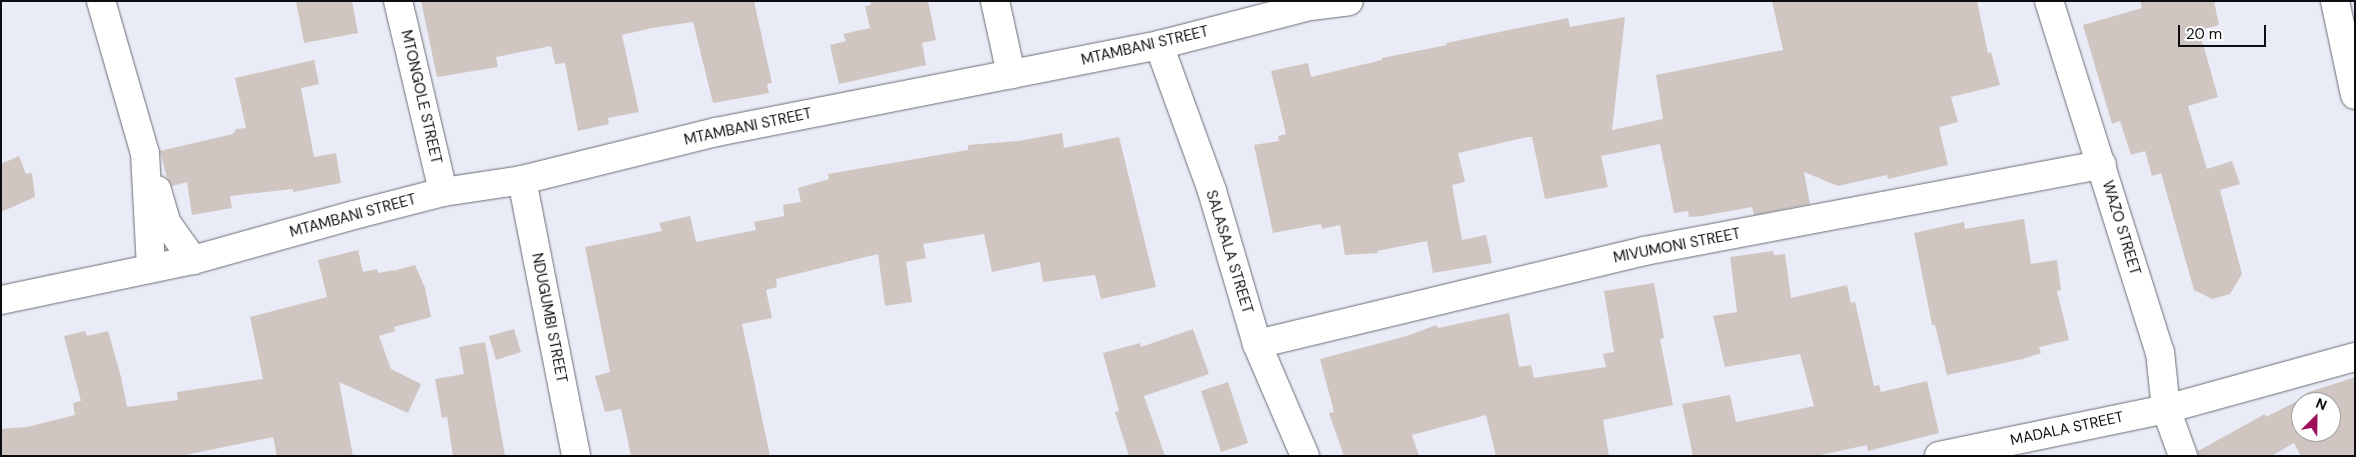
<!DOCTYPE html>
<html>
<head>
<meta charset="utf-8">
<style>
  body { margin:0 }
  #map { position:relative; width:2356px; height:457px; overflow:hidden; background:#e9ecf6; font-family:"DM Sans",sans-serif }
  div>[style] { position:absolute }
  .building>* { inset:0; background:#d0c5c1 }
  .roads { filter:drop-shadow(0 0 1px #6a6d76) drop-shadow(0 0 1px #6a6d76) }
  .minor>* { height:28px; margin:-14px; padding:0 14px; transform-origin:14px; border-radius:14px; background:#fff }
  span { translate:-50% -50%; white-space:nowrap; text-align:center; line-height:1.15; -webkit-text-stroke:5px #fff; paint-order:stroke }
  .street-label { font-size:15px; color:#0d0e11 }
  .frame { position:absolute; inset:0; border:2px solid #0d0e11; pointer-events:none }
  .north { position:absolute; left:2291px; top:392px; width:50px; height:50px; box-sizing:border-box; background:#fff; border:1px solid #9e9fa0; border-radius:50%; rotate:23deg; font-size:14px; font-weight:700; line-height:20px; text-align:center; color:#0d0e11 }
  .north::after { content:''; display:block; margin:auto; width:18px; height:22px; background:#9f115b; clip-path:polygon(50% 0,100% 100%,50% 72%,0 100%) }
  .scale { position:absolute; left:2178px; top:25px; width:88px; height:22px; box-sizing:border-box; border:2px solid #0d0e11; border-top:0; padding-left:6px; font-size:15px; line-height:18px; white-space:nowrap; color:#0d0e11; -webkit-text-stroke:4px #fff; paint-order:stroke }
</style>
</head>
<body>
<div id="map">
  <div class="building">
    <div style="clip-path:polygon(296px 1px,352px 1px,358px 33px,304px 43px)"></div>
    <div style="clip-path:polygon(421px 1px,754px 1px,772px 83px,767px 84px,769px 93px,713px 103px,693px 22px,652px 28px,622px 35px,639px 112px,608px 118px,609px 124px,578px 131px,565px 63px,555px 64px,551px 46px,496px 57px,498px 67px,437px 77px)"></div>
    <div style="clip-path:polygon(870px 1px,928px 1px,936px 40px,922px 43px,926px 65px,839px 84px,830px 45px,846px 41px,843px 34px,870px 28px,865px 6px,871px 5px)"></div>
    <div style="clip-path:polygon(1772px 1px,1977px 1px,1988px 53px,1991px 52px,2000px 85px,1951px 97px,1958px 122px,1939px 127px,1948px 165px,1888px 179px,1887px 175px,1838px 186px,1804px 172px,1810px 204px,1754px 215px,1752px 207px,1702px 216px,1689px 217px,1688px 211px,1674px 213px,1660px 144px,1601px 156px,1608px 187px,1545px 199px,1532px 137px,1527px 137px,1458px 153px,1465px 182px,1452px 185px,1462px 240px,1486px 235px,1492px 263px,1433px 273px,1427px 241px,1377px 251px,1378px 253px,1345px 255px,1340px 225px,1322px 229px,1321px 224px,1273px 233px,1254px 145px,1279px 141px,1278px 136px,1286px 134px,1271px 71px,1308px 63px,1311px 77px,1382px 60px,1382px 58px,1447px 45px,1446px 43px,1568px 18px,1570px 27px,1625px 17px,1612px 130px,1663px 119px,1656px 75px,1783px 50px)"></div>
    <div style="clip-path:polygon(2140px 1px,2214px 1px,2219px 25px,2199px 30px,2218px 97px,2188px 106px,2207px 169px,2232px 161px,2240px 184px,2220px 190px,2242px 274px,2230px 294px,2212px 299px,2194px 290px,2161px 173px,2152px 176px,2145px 151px,2131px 155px,2120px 121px,2112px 124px,2083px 25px,2142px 8px)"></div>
    <div style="clip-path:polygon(314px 60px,319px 84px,301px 88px,314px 157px,336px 153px,341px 183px,293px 192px,293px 189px,230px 196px,232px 208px,192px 215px,187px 182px,172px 186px,167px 178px,160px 151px,233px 134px,236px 129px,246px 128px,235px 78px)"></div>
    <div style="clip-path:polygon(1062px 133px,1064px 148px,1119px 137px,1156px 287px,1101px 299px,1095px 275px,1043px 282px,1040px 262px,992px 272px,984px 234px,923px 244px,926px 258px,906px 262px,912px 302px,885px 306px,878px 254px,776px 279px,777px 287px,766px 290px,772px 318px,742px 324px,770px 456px,631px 456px,621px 409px,605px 412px,595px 376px,610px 372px,585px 247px,662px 231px,659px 223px,690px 216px,696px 242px,756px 230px,754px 222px,784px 216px,783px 205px,801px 202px,798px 188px,829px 179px,828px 174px,968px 150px,968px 145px,1019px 141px)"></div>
    <div style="clip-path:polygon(19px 156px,26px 174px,32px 173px,35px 197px,1px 212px,1px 164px)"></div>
    <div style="clip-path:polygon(2024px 219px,2031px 264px,2057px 260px,2061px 290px,2057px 291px,2069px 340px,2039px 347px,2041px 353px,2023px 359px,1947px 375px,1935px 325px,1932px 325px,1914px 233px,1964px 222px,1965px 229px)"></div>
    <div style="clip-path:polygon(358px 250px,363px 272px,377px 269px,378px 273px,393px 270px,393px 271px,415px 265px,425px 288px,431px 317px,394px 327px,395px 331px,379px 336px,391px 369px,421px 384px,408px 413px,339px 382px,353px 456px,277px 456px,273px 437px,180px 456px,1px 456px,1px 429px,27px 427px,75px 415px,73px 403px,81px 401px,64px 336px,85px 331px,87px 336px,108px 331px,121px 377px,127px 407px,178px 400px,177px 392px,263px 379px,250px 317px,327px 297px,318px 260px)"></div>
    <div style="clip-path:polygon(1773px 251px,1774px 255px,1785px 254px,1791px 298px,1847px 285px,1851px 303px,1855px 302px,1874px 386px,1879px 385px,1881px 392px,1927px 381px,1939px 433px,1868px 451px,1867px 445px,1816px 456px,1693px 456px,1682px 404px,1730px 395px,1736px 422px,1814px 406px,1800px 354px,1725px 367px,1713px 316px,1737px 312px,1730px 257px)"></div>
    <div style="clip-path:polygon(1654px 283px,1664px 338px,1660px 339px,1673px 405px,1603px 420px,1609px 456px,1496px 456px,1486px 415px,1412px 435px,1419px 456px,1344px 456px,1329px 413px,1334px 412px,1320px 359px,1410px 335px,1436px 325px,1438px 328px,1509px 313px,1519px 367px,1531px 365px,1534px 378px,1606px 367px,1603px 354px,1614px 352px,1604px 291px)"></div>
    <div style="clip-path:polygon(514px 329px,521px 352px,496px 360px,489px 336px)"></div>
    <div style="clip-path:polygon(1193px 329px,1209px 374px,1144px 396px,1165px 456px,1129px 456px,1115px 412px,1119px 411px,1103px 353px,1140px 343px,1141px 347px)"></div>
    <div style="clip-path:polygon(485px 342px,505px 456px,453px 456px,447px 417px,442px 418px,435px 379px,464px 374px,459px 347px)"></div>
    <div style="clip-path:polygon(evenodd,2355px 377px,2355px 456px,2301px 456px,2294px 443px,2271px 456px,2198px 456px,2198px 451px,2265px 414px,2266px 417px,2307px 396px,2306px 393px,2355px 377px,2301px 402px,2331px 402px,2331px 432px,2301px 432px,2301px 402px)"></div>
    <div style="clip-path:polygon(1228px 382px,1248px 443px,1221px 452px,1201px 391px)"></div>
  </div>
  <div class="roads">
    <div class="minor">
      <div style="left:101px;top:1px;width:158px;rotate:73.9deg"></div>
      <div style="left:145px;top:153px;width:115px;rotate:87deg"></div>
      <div style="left:398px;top:1px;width:196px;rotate:76.7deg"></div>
      <div style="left:995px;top:1px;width:75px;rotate:77.6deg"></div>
      <div style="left:2049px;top:1px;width:368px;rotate:72.5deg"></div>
      <div style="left:2160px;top:352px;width:57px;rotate:84deg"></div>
      <div style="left:2166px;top:409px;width:50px;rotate:70.1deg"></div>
      <div style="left:2335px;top:1px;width:96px;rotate:78deg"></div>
      <div style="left:1159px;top:45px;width:155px;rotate:70deg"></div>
      <div style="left:1212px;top:191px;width:159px;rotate:73.6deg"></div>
      <div style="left:1257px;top:344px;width:122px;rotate:66.8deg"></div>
      <div style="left:522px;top:180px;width:281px;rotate:78.9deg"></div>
      <div style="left:157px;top:190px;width:33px;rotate:74deg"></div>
      <div style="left:166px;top:222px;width:47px;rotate:54.6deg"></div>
      <div style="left:1px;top:300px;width:196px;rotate:-11.8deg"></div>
      <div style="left:193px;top:260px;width:167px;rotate:-15.6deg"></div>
      <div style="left:354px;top:215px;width:92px;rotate:-14.5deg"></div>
      <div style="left:443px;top:192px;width:80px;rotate:-8.6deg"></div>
      <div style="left:522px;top:180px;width:200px;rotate:-13.9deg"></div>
      <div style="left:716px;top:132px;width:451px;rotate:-11.1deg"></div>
      <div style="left:1159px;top:45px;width:156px;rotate:-14.5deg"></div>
      <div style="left:1310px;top:6px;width:39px;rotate:-7deg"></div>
      <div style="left:1257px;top:344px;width:399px;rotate:-13.5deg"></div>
      <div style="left:1645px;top:251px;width:465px;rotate:-10.7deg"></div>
      <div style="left:1939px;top:456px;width:232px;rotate:-11.7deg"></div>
      <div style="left:2166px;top:409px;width:196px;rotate:-15.4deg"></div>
    </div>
  </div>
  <div class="street-label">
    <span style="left:1145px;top:46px;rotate:-13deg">MTAMBANI STREET</span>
    <span style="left:421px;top:97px;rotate:77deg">MTONGOLE STREET</span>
    <span style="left:748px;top:127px;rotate:-12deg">MTAMBANI STREET</span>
    <span style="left:353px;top:216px;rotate:-15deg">MTAMBANI STREET</span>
    <span style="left:2121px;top:228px;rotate:73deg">WAZO STREET</span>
    <span style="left:1677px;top:246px;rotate:-11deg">MIVUMONI STREET</span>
    <span style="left:1229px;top:252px;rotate:73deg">SALASALA STREET</span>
    <span style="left:549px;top:318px;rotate:79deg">NDUGUMBI STREET</span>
    <span style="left:2067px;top:429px;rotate:-12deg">MADALA STREET</span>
  </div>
  <div class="frame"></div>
  <div class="north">N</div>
  <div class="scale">20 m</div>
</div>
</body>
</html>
